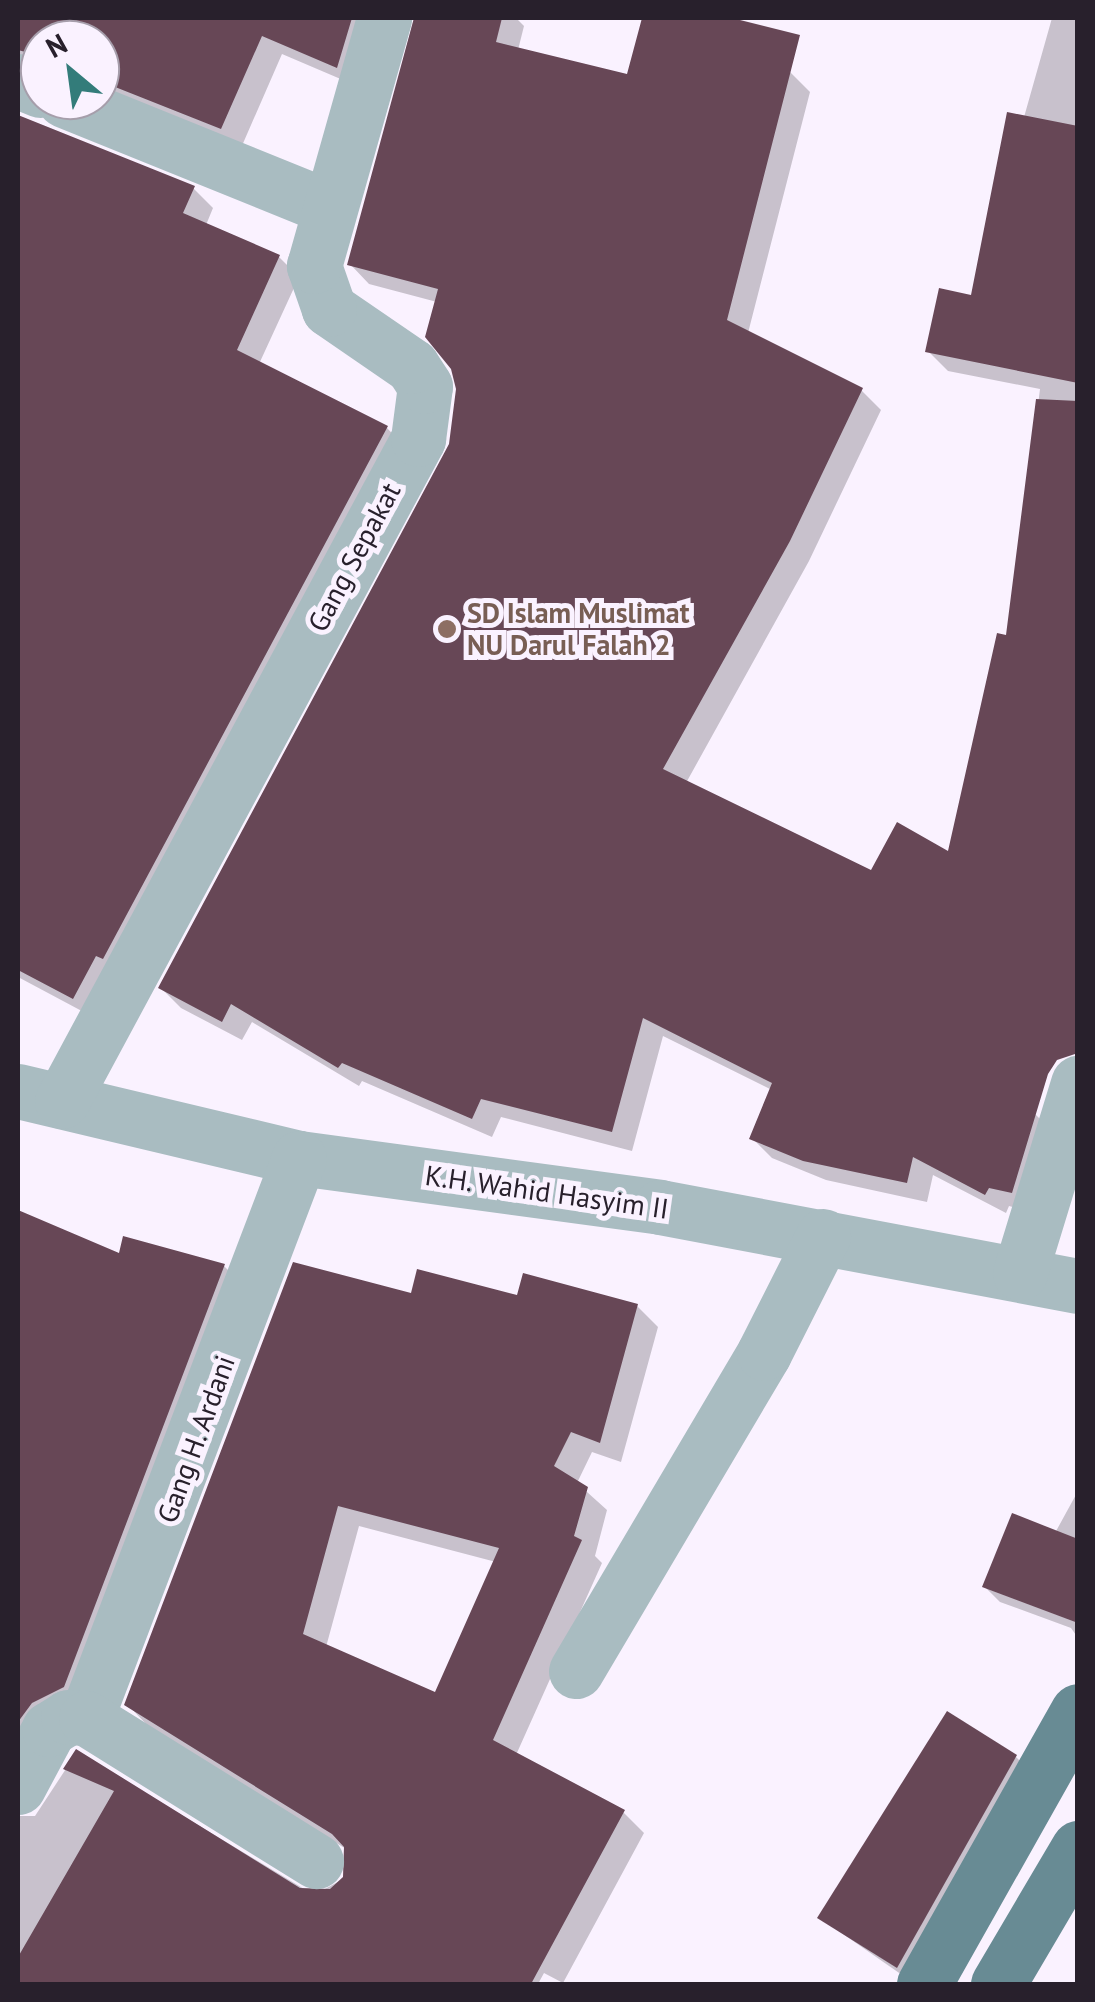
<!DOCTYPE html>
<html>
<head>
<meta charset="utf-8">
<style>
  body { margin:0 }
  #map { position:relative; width:1095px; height:2002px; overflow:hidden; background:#faf2ff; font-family:"PT Sans",sans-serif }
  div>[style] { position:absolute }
  .shadow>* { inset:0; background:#0003 }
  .building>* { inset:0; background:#674756 }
  .minor>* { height:55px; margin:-27.5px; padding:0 27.5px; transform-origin:27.5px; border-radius:27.5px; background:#a9bcc1 }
  .major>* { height:55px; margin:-27.5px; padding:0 27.5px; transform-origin:27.5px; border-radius:27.5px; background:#688b94 }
  .dots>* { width:28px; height:28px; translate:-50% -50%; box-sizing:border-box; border:5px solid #faf2ff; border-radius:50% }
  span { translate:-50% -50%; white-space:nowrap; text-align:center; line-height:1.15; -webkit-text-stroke:10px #faf2ff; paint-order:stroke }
  .street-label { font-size:28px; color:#28202c }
  .education-label { font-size:28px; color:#785e54; font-weight:700 }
  .left { translate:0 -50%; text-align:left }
  .frame { position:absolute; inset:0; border:20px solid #28202c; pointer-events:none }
  .north { position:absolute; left:20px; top:20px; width:100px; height:100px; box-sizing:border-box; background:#faf2ff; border:2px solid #a69eab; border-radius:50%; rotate:331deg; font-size:28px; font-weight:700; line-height:40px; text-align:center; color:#28202c }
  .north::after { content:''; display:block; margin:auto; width:35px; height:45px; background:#337c7a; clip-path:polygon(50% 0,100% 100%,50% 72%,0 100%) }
</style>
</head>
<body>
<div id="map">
  <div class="shadow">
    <div style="clip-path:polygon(18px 18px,380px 18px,357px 86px,282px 54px,241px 148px,100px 91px,100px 40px,40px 40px,40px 70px,18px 81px)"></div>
    <div style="clip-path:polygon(414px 18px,516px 18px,524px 26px,518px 50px,629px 77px,790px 72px,810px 92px,748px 333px,861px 390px,881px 410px,809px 561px,686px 783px,872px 873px,950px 855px,1009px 638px,1040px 389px,948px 371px,928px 351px,973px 298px,1052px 18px,1078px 18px,1078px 976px,1035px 1114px,1055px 1134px,1031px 1212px,1009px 1206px,1006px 1213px,933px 1175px,927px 1202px,826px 1180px,772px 1158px,752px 1138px,772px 1090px,663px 1036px,632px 1151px,501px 1117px,492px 1137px,362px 1081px,359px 1086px,252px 1022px,242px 1040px,181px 1008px,161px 988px,451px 445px,458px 389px,437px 302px,369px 284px,350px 264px)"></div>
    <div style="clip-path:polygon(18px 117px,194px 189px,213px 208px,206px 225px,279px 257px,299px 277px,259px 364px,387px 428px,406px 448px,93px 1017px,18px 977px)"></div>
    <div style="clip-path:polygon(18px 1213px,120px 1256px,224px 1266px,245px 1287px,85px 1708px,18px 1788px)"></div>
    <div style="clip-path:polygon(evenodd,413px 1296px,637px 1306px,658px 1327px,621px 1462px,592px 1452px,577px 1483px,607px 1510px,595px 1556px,602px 1563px,516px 1755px,623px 1812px,644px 1833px,563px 1983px,544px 1973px,538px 1984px,18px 1984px,18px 1816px,35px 1816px,77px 1752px,314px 1895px,345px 1878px,346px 1849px,148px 1726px,127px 1704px,413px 1296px,359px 1526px,496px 1562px,436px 1695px,326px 1647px,359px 1526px)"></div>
    <div style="clip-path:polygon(1078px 1491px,1078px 1638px,1071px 1628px,1000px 1602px,985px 1587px,1055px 1533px)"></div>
    <div style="clip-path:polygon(1016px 1757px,1035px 1776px,915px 1984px,820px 1918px)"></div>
  </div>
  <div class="building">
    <div style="clip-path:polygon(18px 18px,352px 18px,337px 68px,262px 36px,221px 129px,100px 81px,100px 40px,40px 40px,40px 56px,18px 50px)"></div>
    <div style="clip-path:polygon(414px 18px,502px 18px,496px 42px,627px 74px,642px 18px,732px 18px,800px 35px,727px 320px,863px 388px,790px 541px,663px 769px,871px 870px,897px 822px,948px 851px,997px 633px,1006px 635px,1036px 399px,1078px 401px,1078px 1053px,1057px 1060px,1048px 1074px,1012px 1193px,989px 1188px,985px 1195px,913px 1157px,907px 1183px,803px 1161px,749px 1139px,772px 1083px,643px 1018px,612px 1132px,481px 1099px,472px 1119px,342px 1063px,338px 1068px,231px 1004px,222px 1022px,158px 988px,449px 444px,456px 389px,451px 369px,425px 337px,438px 289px,347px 265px)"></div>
    <div style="clip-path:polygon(1007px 112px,1078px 126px,1078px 383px,925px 352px,939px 288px,971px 295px)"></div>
    <div style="clip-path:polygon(18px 115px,195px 186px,183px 213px,280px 255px,237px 350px,388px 426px,103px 959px,96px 956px,73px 999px,18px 970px)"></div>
    <div style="clip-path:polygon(18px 1210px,119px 1253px,123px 1236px,225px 1264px,64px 1687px,32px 1703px,18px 1722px)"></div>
    <div style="clip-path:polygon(evenodd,293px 1262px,411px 1293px,417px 1269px,517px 1295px,523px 1273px,638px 1304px,600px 1443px,571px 1432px,554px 1466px,588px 1487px,574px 1536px,582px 1540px,493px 1740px,625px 1810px,531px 1984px,18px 1984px,18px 1957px,114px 1791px,63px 1769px,76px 1749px,300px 1888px,330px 1889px,343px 1877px,344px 1847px,332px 1834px,124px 1705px,293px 1262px,338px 1506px,499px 1548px,435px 1692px,303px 1634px,338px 1506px)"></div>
    <div style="clip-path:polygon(1012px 1513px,1078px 1539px,1078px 1623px,982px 1587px)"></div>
    <div style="clip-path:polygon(947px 1711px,1017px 1755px,897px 1968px,817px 1918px)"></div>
  </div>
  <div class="minor">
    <div style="left:18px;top:81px;width:24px;rotate:22deg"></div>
    <div style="left:64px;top:100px;width:284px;rotate:22deg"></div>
    <div style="left:18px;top:1091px;width:289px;rotate:13.4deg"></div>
    <div style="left:299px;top:1158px;width:364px;rotate:7.7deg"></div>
    <div style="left:660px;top:1207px;width:425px;rotate:10.7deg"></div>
    <div style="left:62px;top:1101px;width:752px;rotate:-61.73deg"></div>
    <div style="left:418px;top:439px;width:53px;rotate:-82.5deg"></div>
    <div style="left:425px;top:386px;width:24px;rotate:-123deg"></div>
    <div style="left:412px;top:366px;width:101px;rotate:-145.5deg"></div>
    <div style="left:329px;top:309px;width:46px;rotate:-109.2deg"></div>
    <div style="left:314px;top:266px;width:258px;rotate:-74.2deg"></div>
    <div style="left:1020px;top:1273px;width:199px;rotate:-73deg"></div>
    <div style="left:576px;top:1671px;width:369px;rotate:-59.4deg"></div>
    <div style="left:764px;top:1353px;width:131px;rotate:-63.2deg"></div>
    <div style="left:86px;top:1718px;width:599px;rotate:-69.18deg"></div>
    <div style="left:18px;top:1787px;width:66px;rotate:-61.9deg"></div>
    <div style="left:49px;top:1729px;width:22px;rotate:-32deg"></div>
    <div style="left:68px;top:1717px;width:18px;rotate:3deg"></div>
    <div style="left:86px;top:1718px;width:271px;rotate:31.9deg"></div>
  </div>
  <div class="major">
    <div style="left:924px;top:1984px;width:313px;rotate:-60.6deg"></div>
    <div style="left:998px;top:1984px;width:158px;rotate:-59.5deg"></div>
  </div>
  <div class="dots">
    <div style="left:447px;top:629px;background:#8d6e63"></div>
  </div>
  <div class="street-label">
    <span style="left:354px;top:557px;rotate:-62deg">Gang Sepakat</span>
    <span style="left:547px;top:1192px;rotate:8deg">K.H. Wahid Hasyim II</span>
    <span style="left:196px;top:1439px;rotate:-70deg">Gang H. Ardani</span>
  </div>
  <div class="education-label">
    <span class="left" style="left:467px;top:629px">SD Islam Muslimat<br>NU Darul Falah 2</span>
  </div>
  <div class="frame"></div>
  <div class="north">N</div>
</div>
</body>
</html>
